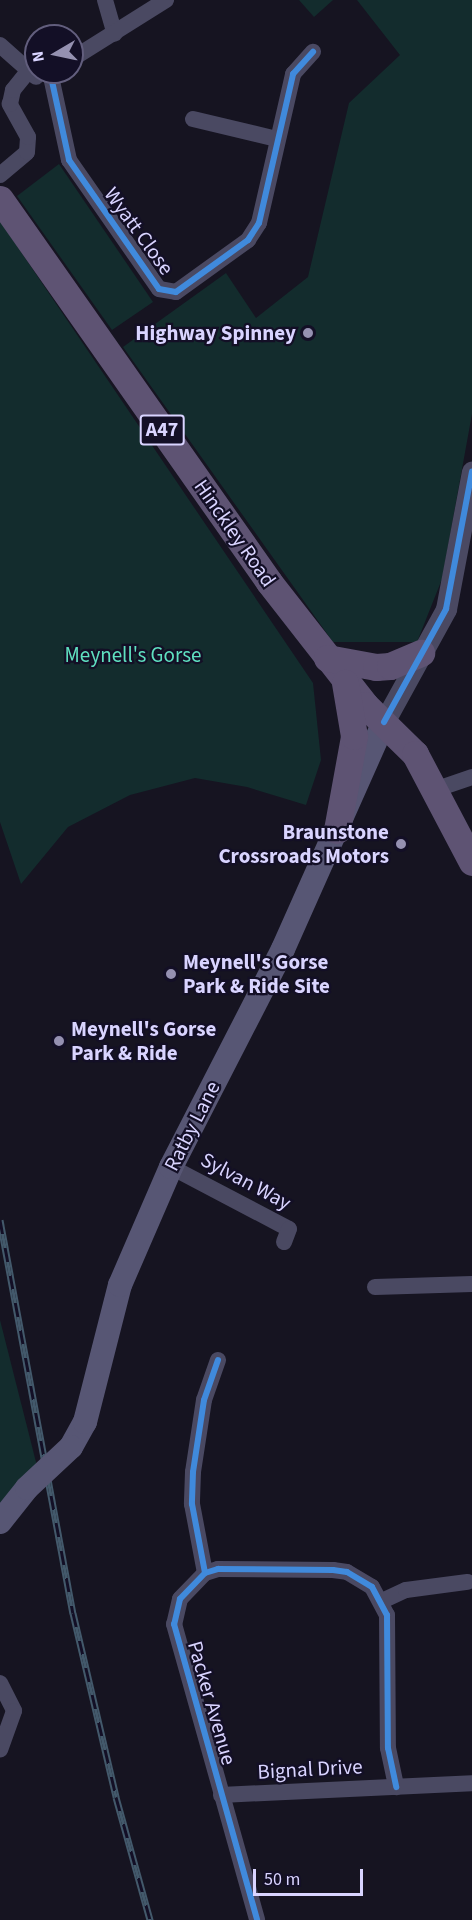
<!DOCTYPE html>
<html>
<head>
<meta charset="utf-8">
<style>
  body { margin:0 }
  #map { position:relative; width:472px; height:1920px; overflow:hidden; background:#161421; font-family:"Source Sans 3",sans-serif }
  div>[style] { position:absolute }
  .green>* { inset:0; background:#132c2d }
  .minor>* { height:16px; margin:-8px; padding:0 8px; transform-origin:8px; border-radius:8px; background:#4a4962 }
  .tertiary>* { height:21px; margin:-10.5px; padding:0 10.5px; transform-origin:10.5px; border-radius:10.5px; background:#4a4962 }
  .secondary>* { height:24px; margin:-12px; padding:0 12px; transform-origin:12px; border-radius:12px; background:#575674 }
  .primary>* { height:27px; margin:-13.5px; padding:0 13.5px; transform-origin:13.5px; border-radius:13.5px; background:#5e5373 }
  .rail>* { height:7px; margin-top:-3.5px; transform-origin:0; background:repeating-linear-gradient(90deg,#130f26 0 14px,#43596b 0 28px); box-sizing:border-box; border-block:2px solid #43596b }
  .secondary-bridge>* { height:24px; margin:-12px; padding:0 12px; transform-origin:12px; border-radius:12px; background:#575674 }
  .cycleway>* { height:6px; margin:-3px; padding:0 3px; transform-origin:3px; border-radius:3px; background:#408adc }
  .dots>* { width:16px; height:16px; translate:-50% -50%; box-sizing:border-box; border:3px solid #130f26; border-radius:50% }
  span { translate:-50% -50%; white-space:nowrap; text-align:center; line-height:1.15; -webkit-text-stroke:4.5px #130f26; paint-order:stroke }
  .shield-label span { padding:2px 4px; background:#130f26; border:2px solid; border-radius:4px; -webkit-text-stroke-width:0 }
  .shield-label { font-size:20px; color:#d9d4ff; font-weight:700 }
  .street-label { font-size:21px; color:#d9d4ff }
  .poi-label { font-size:21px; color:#d9d4ff; font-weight:700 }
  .right { translate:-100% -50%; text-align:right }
  .left { translate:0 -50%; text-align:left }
  .park-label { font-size:21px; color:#5fe0c0 }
  .north { position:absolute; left:24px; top:24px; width:60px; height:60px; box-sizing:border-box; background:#130f26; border:2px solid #625e7d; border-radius:50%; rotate:261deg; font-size:16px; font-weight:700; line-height:24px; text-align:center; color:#d9d4ff }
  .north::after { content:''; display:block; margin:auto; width:21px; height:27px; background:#9591b1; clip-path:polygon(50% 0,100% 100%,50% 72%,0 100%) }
  .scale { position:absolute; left:253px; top:1869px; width:110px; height:27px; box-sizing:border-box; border:3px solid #d9d4ff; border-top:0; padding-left:8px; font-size:18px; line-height:21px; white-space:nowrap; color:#d9d4ff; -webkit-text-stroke:4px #130f26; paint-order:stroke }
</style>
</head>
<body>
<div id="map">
  <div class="green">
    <div style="clip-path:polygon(299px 0,333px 0,314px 17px)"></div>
    <div style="clip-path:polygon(357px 0,472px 0,472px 414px,442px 579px,417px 642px,333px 642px,123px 347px,226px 273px,256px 318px,308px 277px,349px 103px,400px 55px)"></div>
    <div style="clip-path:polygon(59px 164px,153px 302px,112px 330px,17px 196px)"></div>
    <div style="clip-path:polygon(0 221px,313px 683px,321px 760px,306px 805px,247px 787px,195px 778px,130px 795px,68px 827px,21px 884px,0 822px)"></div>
    <div style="clip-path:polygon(0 1320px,38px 1470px,0 1526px)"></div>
  </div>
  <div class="minor">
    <div style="left:105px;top:0;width:35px;rotate:74deg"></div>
    <div style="left:0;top:45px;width:48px;rotate:41.6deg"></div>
    <div style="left:72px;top:59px;width:111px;rotate:-32.1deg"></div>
    <div style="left:50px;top:72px;width:90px;rotate:77.8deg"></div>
    <div style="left:69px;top:160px;width:157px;rotate:55.1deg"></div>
    <div style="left:159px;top:289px;width:17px;rotate:10deg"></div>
    <div style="left:176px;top:292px;width:89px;rotate:-35.8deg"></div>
    <div style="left:248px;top:240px;width:20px;rotate:-57deg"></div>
    <div style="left:259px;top:223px;width:153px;rotate:-77.1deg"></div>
    <div style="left:293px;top:74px;width:30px;rotate:-48deg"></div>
    <div style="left:193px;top:119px;width:86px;rotate:13.4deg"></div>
    <div style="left:0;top:175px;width:35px;rotate:-40deg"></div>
    <div style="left:27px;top:152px;width:15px;rotate:-86deg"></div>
    <div style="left:28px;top:137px;width:38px;rotate:-119deg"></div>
    <div style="left:10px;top:104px;width:14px;rotate:-78deg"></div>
    <div style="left:13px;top:90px;width:22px;rotate:-51deg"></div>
    <div style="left:437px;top:789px;width:37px;rotate:-19deg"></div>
    <div style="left:171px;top:1167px;width:133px;rotate:27.7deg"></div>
    <div style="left:289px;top:1229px;width:14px;rotate:111deg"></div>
    <div style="left:375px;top:1287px;width:97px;rotate:-1.8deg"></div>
    <div style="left:218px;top:1360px;width:42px;rotate:109.3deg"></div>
    <div style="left:204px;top:1400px;width:73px;rotate:98.7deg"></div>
    <div style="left:193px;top:1472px;width:32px;rotate:92deg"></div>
    <div style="left:192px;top:1504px;width:70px;rotate:79.3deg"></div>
    <div style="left:205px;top:1573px;width:36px;rotate:134deg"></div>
    <div style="left:180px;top:1599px;width:26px;rotate:103deg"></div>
    <div style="left:174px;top:1624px;width:307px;rotate:74.3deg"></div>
    <div style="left:205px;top:1573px;width:14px;rotate:-17deg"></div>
    <div style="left:218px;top:1569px;width:115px;rotate:0.5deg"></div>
    <div style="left:333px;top:1570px;width:14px;rotate:8deg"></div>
    <div style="left:347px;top:1572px;width:29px;rotate:31deg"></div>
    <div style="left:372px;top:1587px;width:32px;rotate:62deg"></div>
    <div style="left:387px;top:1615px;width:133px;rotate:89.6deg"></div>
    <div style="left:388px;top:1748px;width:40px;rotate:78deg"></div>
    <div style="left:382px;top:1601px;width:26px;rotate:-25deg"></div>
    <div style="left:406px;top:1590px;width:62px;rotate:-7.5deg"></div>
    <div style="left:0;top:1683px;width:31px;rotate:63deg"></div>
    <div style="left:14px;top:1711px;width:41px;rotate:109.7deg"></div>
    <div style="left:221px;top:1795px;width:251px;rotate:-2.7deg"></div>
  </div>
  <div class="tertiary">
    <div style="left:384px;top:722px;width:129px;rotate:-61.2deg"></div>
    <div style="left:446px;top:609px;width:140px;rotate:-79.3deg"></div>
  </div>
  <div class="secondary">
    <div style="left:71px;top:1447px;width:29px;rotate:-61deg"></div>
    <div style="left:85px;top:1422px;width:141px;rotate:-75.7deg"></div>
    <div style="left:120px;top:1285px;width:129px;rotate:-66.6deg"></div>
    <div style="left:171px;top:1167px;width:245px;rotate:-62.8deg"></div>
    <div style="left:283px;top:949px;width:248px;rotate:-66deg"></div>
    <div style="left:0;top:1522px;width:43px;rotate:-51.5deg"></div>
  </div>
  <div class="primary">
    <div style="left:0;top:199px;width:468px;rotate:54.9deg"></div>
    <div style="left:269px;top:582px;width:156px;rotate:52deg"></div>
    <div style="left:365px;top:705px;width:70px;rotate:44.4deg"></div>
    <div style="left:415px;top:754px;width:122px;rotate:62.2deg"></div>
    <div style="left:327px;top:658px;width:50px;rotate:10.4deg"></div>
    <div style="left:376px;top:667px;width:14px;rotate:-4deg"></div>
    <div style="left:390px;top:666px;width:34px;rotate:-23deg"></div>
    <div style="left:337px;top:830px;width:96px;rotate:-79.7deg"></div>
    <div style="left:354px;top:736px;width:54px;rotate:-99.6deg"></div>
  </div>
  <div class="rail">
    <div style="left:0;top:1220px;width:400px;rotate:79.5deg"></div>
    <div style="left:73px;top:1613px;width:189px;rotate:76.8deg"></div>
    <div style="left:116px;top:1797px;width:128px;rotate:74.5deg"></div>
  </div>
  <div class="secondary-bridge">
    <div style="left:27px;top:1488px;width:60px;rotate:-43deg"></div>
  </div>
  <div class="cycleway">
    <div style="left:50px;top:72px;width:90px;rotate:77.8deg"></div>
    <div style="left:69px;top:160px;width:157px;rotate:55.1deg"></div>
    <div style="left:159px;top:289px;width:17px;rotate:10deg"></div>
    <div style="left:176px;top:292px;width:89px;rotate:-35.8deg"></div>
    <div style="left:248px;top:240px;width:20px;rotate:-57deg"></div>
    <div style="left:259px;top:223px;width:153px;rotate:-77.1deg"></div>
    <div style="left:293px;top:74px;width:30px;rotate:-48deg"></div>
    <div style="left:384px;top:722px;width:129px;rotate:-61.2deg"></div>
    <div style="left:446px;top:609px;width:140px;rotate:-79.3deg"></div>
    <div style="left:218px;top:1360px;width:42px;rotate:109.3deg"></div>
    <div style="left:204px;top:1400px;width:73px;rotate:98.7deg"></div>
    <div style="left:193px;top:1472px;width:32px;rotate:92deg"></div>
    <div style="left:192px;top:1504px;width:70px;rotate:79.3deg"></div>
    <div style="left:205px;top:1573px;width:36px;rotate:134deg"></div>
    <div style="left:180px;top:1599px;width:26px;rotate:103deg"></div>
    <div style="left:174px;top:1624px;width:307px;rotate:74.3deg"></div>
    <div style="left:205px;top:1573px;width:14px;rotate:-17deg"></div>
    <div style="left:218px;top:1569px;width:115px;rotate:0.5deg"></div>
    <div style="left:333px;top:1570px;width:14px;rotate:8deg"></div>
    <div style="left:347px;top:1572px;width:29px;rotate:31deg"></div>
    <div style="left:372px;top:1587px;width:32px;rotate:62deg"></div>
    <div style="left:387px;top:1615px;width:133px;rotate:89.6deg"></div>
    <div style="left:388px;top:1748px;width:40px;rotate:78deg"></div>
  </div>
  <div class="dots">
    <div style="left:308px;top:333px;background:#9591b1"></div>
    <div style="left:401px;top:844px;background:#9591b1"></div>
    <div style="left:171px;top:974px;background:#9591b1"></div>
    <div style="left:59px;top:1041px;background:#9591b1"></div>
  </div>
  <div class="shield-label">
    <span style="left:162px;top:430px">A47</span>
  </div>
  <div class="street-label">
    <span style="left:139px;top:231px;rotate:54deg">Wyatt Close</span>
    <span style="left:235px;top:533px;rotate:55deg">Hinckley Road</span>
    <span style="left:192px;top:1126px;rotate:-63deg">Ratby Lane</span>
    <span style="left:246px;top:1181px;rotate:28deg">Sylvan Way</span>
    <span style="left:212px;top:1703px;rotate:74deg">Packer Avenue</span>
    <span style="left:310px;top:1769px;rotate:-3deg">Bignal Drive</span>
  </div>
  <div class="poi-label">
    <span class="right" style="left:296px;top:333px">Highway Spinney</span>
    <span class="right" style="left:389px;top:844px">Braunstone<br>Crossroads Motors</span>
    <span class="left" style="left:183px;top:974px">Meynell's Gorse<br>Park &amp; Ride Site</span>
    <span class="left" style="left:71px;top:1041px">Meynell's Gorse<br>Park &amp; Ride</span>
  </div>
  <div class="park-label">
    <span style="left:133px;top:655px">Meynell's Gorse</span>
  </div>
  <div class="north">N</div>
  <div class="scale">50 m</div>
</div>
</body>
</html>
